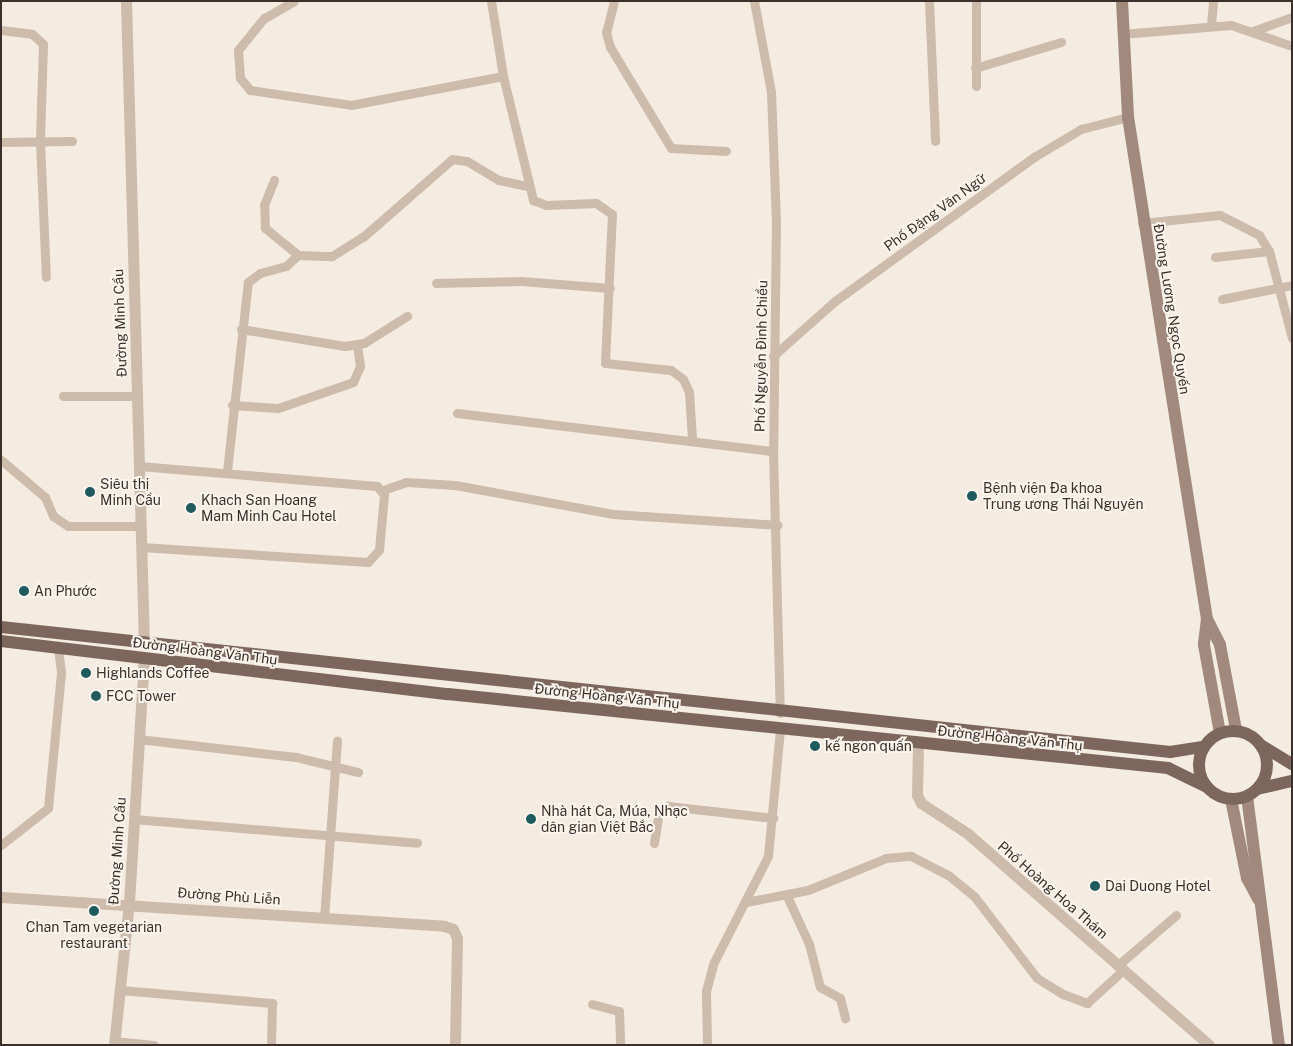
<!DOCTYPE html>
<html>
<head>
<meta charset="utf-8">
<style>
  body { margin:0 }
  #map { position:relative; width:1293px; height:1046px; overflow:hidden; background:#f4ebe1; font-family:"Public Sans",sans-serif }
  div>[style] { position:absolute }
  .minor>* { height:9px; margin:-4.5px; padding:0 4.5px; transform-origin:4.5px; border-radius:4.5px; background:#cdbbac }
  .tertiary>* { height:11px; margin:-5.5px; padding:0 5.5px; transform-origin:5.5px; border-radius:5.5px; background:#cdbbac }
  .secondary>* { height:12px; margin:-6px; padding:0 6px; transform-origin:6px; border-radius:6px; background:#a18a7d }
  .primary>* { height:12px; margin:-6px; padding:0 6px; transform-origin:6px; border-radius:6px; background:#7d675c }
  .primary>.ring { margin:-6px; padding:0; box-sizing:content-box; background:none; border:12px solid #7d675c; border-radius:50% }
  .dots>* { width:14px; height:14px; translate:-50% -50%; box-sizing:border-box; border:2px solid #fbf5ee; border-radius:50% }
  span { translate:-50% -50%; white-space:nowrap; text-align:center; line-height:1.15; -webkit-text-stroke:4px #fbf5ee; paint-order:stroke }
  .street-label { font-size:14px; color:#3b302b }
  .poi-label { font-size:14px; color:#3b302b }
  .left { translate:0 -50%; text-align:left }
  .frame { position:absolute; inset:0; border:2px solid #3b302b; pointer-events:none }
</style>
</head>
<body>
<div id="map">
  <div class="minor">
    <div style="left:294px;top:1px;width:34px;rotate:150deg"></div>
    <div style="left:264px;top:18px;width:41px;rotate:129.1deg"></div>
    <div style="left:238px;top:50px;width:28px;rotate:86deg"></div>
    <div style="left:240px;top:78px;width:16px;rotate:50deg"></div>
    <div style="left:250px;top:90px;width:102px;rotate:8.4deg"></div>
    <div style="left:351px;top:105px;width:155px;rotate:-10.8deg"></div>
    <div style="left:491px;top:1px;width:76px;rotate:80.9deg"></div>
    <div style="left:503px;top:76px;width:128px;rotate:76.4deg"></div>
    <div style="left:533px;top:200px;width:14px;rotate:21deg"></div>
    <div style="left:546px;top:205px;width:50px;rotate:-2.3deg"></div>
    <div style="left:596px;top:203px;width:19px;rotate:35deg"></div>
    <div style="left:612px;top:214px;width:149px;rotate:92.7deg"></div>
    <div style="left:605px;top:363px;width:66px;rotate:6.1deg"></div>
    <div style="left:671px;top:370px;width:15px;rotate:37deg"></div>
    <div style="left:683px;top:379px;width:14px;rotate:65deg"></div>
    <div style="left:689px;top:392px;width:46px;rotate:86.3deg"></div>
    <div style="left:614px;top:1px;width:32px;rotate:104deg"></div>
    <div style="left:606px;top:32px;width:16px;rotate:75deg"></div>
    <div style="left:610px;top:47px;width:118px;rotate:58.9deg"></div>
    <div style="left:671px;top:148px;width:55px;rotate:3.1deg"></div>
    <div style="left:754px;top:1px;width:93px;rotate:79.4deg"></div>
    <div style="left:771px;top:92px;width:129px;rotate:87.8deg"></div>
    <div style="left:776px;top:221px;width:230px;rotate:90.7deg"></div>
    <div style="left:773px;top:451px;width:262px;rotate:88.5deg"></div>
    <div style="left:929px;top:1px;width:140px;rotate:87.5deg"></div>
    <div style="left:976px;top:1px;width:85px;rotate:90deg"></div>
    <div style="left:1211px;top:25px;width:24px;rotate:-85deg"></div>
    <div style="left:1px;top:30px;width:31px;rotate:7deg"></div>
    <div style="left:32px;top:34px;width:15px;rotate:42deg"></div>
    <div style="left:43px;top:44px;width:98px;rotate:91.8deg"></div>
    <div style="left:40px;top:142px;width:135px;rotate:87.5deg"></div>
    <div style="left:1253px;top:31px;width:41px;rotate:-19.7deg"></div>
    <div style="left:1122px;top:34px;width:109px;rotate:-4.7deg"></div>
    <div style="left:1231px;top:25px;width:65px;rotate:19deg"></div>
    <div style="left:975px;top:68px;width:90px;rotate:-16.8deg"></div>
    <div style="left:1px;top:142px;width:71px;rotate:-0.8deg"></div>
    <div style="left:1142px;top:223px;width:78px;rotate:-5.9deg"></div>
    <div style="left:1220px;top:215px;width:44px;rotate:27.1deg"></div>
    <div style="left:1259px;top:235px;width:19px;rotate:58deg"></div>
    <div style="left:1269px;top:251px;width:90px;rotate:75.2deg"></div>
    <div style="left:298px;top:255px;width:34px;rotate:2deg"></div>
    <div style="left:332px;top:256px;width:36px;rotate:-32deg"></div>
    <div style="left:363px;top:237px;width:118px;rotate:-41.2deg"></div>
    <div style="left:452px;top:159px;width:15px;rotate:8deg"></div>
    <div style="left:467px;top:161px;width:37px;rotate:31deg"></div>
    <div style="left:499px;top:180px;width:29px;rotate:12deg"></div>
    <div style="left:1215px;top:257px;width:54px;rotate:-6.3deg"></div>
    <div style="left:436px;top:283px;width:85px;rotate:-1.3deg"></div>
    <div style="left:521px;top:281px;width:89px;rotate:4.5deg"></div>
    <div style="left:1222px;top:299px;width:71px;rotate:-11.3deg"></div>
    <div style="left:241px;top:329px;width:105px;rotate:9.3deg"></div>
    <div style="left:345px;top:346px;width:19px;rotate:-9deg"></div>
    <div style="left:364px;top:343px;width:51px;rotate:-32.1deg"></div>
    <div style="left:773px;top:356px;width:83px;rotate:-41.6deg"></div>
    <div style="left:835px;top:301px;width:246px;rotate:-35.9deg"></div>
    <div style="left:1034px;top:157px;width:55px;rotate:-30.8deg"></div>
    <div style="left:1081px;top:129px;width:49px;rotate:-14.3deg"></div>
    <div style="left:63px;top:396px;width:74px"></div>
    <div style="left:232px;top:405px;width:46px;rotate:3.7deg"></div>
    <div style="left:278px;top:408px;width:79px;rotate:-19.1deg"></div>
    <div style="left:353px;top:382px;width:17px;rotate:-66deg"></div>
    <div style="left:360px;top:366px;width:22px;rotate:-98deg"></div>
    <div style="left:457px;top:413px;width:318px;rotate:6.9deg"></div>
    <div style="left:1px;top:460px;width:57px;rotate:40.1deg"></div>
    <div style="left:45px;top:497px;width:21px;rotate:67deg"></div>
    <div style="left:53px;top:516px;width:18px;rotate:34deg"></div>
    <div style="left:68px;top:526px;width:73px"></div>
    <div style="left:139px;top:466px;width:239px;rotate:4.8deg"></div>
    <div style="left:377px;top:486px;width:11px;rotate:52deg"></div>
    <div style="left:384px;top:495px;width:55px;rotate:95.2deg"></div>
    <div style="left:379px;top:550px;width:16px;rotate:133deg"></div>
    <div style="left:368px;top:562px;width:227px;rotate:-176.2deg"></div>
    <div style="left:227px;top:471px;width:190px;rotate:-83.7deg"></div>
    <div style="left:248px;top:282px;width:15px;rotate:-37deg"></div>
    <div style="left:260px;top:273px;width:27px;rotate:-15deg"></div>
    <div style="left:286px;top:266px;width:16px;rotate:-43deg"></div>
    <div style="left:298px;top:255px;width:43px;rotate:-140.7deg"></div>
    <div style="left:265px;top:228px;width:23px;rotate:-92deg"></div>
    <div style="left:264px;top:205px;width:27px;rotate:-68deg"></div>
    <div style="left:383px;top:490px;width:24px;rotate:-19deg"></div>
    <div style="left:406px;top:482px;width:49px;rotate:3.5deg"></div>
    <div style="left:455px;top:485px;width:161px;rotate:10.4deg"></div>
    <div style="left:613px;top:514px;width:165px;rotate:3.8deg"></div>
    <div style="left:138px;top:739px;width:159px;rotate:6.5deg"></div>
    <div style="left:296px;top:757px;width:64px;rotate:13.6deg"></div>
    <div style="left:134px;top:819px;width:284px;rotate:4.8deg"></div>
    <div style="left:654px;top:843px;width:31px;rotate:-81deg"></div>
    <div style="left:659px;top:812px;width:11px;rotate:-34deg"></div>
    <div style="left:668px;top:806px;width:106px;rotate:6.5deg"></div>
    <div style="left:1px;top:845px;width:60px;rotate:-38.2deg"></div>
    <div style="left:48px;top:808px;width:137px;rotate:-84.5deg"></div>
    <div style="left:61px;top:672px;width:24px;rotate:-97deg"></div>
    <div style="left:786px;top:894px;width:55px;rotate:65.3deg"></div>
    <div style="left:809px;top:944px;width:44px;rotate:75.7deg"></div>
    <div style="left:820px;top:987px;width:23px;rotate:29deg"></div>
    <div style="left:840px;top:998px;width:21px;rotate:76deg"></div>
    <div style="left:746px;top:902px;width:63px;rotate:-11deg"></div>
    <div style="left:808px;top:890px;width:84px;rotate:-22.3deg"></div>
    <div style="left:886px;top:858px;width:25px;rotate:-5deg"></div>
    <div style="left:911px;top:856px;width:42px;rotate:27.2deg"></div>
    <div style="left:948px;top:875px;width:33px;rotate:39deg"></div>
    <div style="left:974px;top:896px;width:103px;rotate:52.5deg"></div>
    <div style="left:1037px;top:978px;width:31px;rotate:32deg"></div>
    <div style="left:1063px;top:994px;width:26px;rotate:21deg"></div>
    <div style="left:1087px;top:1003px;width:47px;rotate:-42.4deg"></div>
    <div style="left:324px;top:918px;width:178px;rotate:-85.8deg"></div>
    <div style="left:1117px;top:966px;width:78px;rotate:-40.8deg"></div>
    <div style="left:120px;top:990px;width:153px;rotate:4.9deg"></div>
    <div style="left:272px;top:1003px;width:42px;rotate:91.4deg"></div>
    <div style="left:592px;top:1004px;width:28px;rotate:15deg"></div>
    <div style="left:619px;top:1011px;width:34px;rotate:88deg"></div>
    <div style="left:114px;top:1041px;width:40px;rotate:5.7deg"></div>
    <div style="left:707px;top:1045px;width:54px;rotate:-91.1deg"></div>
    <div style="left:706px;top:991px;width:30px;rotate:-75deg"></div>
    <div style="left:714px;top:962px;width:119px;rotate:-63deg"></div>
    <div style="left:768px;top:856px;width:128px;rotate:-84.6deg"></div>
  </div>
  <div class="tertiary">
    <div style="left:126px;top:1px;width:643px;rotate:88.4deg"></div>
    <div style="left:918px;top:744px;width:51px;rotate:91.1deg"></div>
    <div style="left:917px;top:795px;width:9px;rotate:63deg"></div>
    <div style="left:921px;top:803px;width:55px;rotate:33.1deg"></div>
    <div style="left:967px;top:833px;width:322px;rotate:41.2deg"></div>
    <div style="left:1px;top:897px;width:444px;rotate:3.7deg"></div>
    <div style="left:444px;top:926px;width:9px;rotate:18deg"></div>
    <div style="left:453px;top:929px;width:10px;rotate:66deg"></div>
    <div style="left:457px;top:938px;width:107px;rotate:91.1deg"></div>
    <div style="left:114px;top:1045px;width:143px;rotate:-84deg"></div>
    <div style="left:129px;top:903px;width:244px;rotate:-86.5deg"></div>
  </div>
  <div class="secondary">
    <div style="left:1122px;top:1px;width:116px;rotate:87deg"></div>
    <div style="left:1128px;top:117px;width:508px;rotate:81.06deg"></div>
    <div style="left:1207px;top:619px;width:26px;rotate:97deg"></div>
    <div style="left:1204px;top:645px;width:89px;rotate:79.7deg"></div>
    <div style="left:1207px;top:619px;width:29px;rotate:63deg"></div>
    <div style="left:1220px;top:645px;width:86px;rotate:79.3deg"></div>
    <div style="left:1247px;top:796px;width:251px;rotate:82.7deg"></div>
    <div style="left:1231px;top:799px;width:81px;rotate:78.6deg"></div>
    <div style="left:1247px;top:878px;width:24px;rotate:62deg"></div>
  </div>
  <div class="primary">
    <div style="left:1px;top:627px;width:1176px;rotate:6.1deg"></div>
    <div style="left:1170px;top:752px;width:33px;rotate:-9deg"></div>
    <div style="left:1px;top:641px;width:450px;rotate:6.8deg"></div>
    <div style="left:448px;top:694px;width:724px;rotate:5.87deg"></div>
    <div style="left:1168px;top:768px;width:43px;rotate:26deg"></div>
    <div class="ring" style="left:1199px;top:731px;width:56px;height:56px"></div>
    <div style="left:1262px;top:746px;width:35px;rotate:31deg"></div>
    <div style="left:1257px;top:789px;width:36px;rotate:-13deg"></div>
  </div>
  <div class="dots">
    <div style="left:90px;top:492px;background:#1f5a5e"></div>
    <div style="left:972px;top:496px;background:#1f5a5e"></div>
    <div style="left:191px;top:508px;background:#1f5a5e"></div>
    <div style="left:24px;top:591px;background:#1f5a5e"></div>
    <div style="left:86px;top:673px;background:#1f5a5e"></div>
    <div style="left:96px;top:696px;background:#1f5a5e"></div>
    <div style="left:815px;top:746px;background:#1f5a5e"></div>
    <div style="left:531px;top:819px;background:#1f5a5e"></div>
    <div style="left:1095px;top:886px;background:#1f5a5e"></div>
    <div style="left:94px;top:911px;background:#1f5a5e"></div>
  </div>
  <div class="street-label">
    <span style="left:935px;top:212px;rotate:-36deg">Phố Đặng Văn Ngữ</span>
    <span style="left:1172px;top:309px;rotate:81deg">Đường Lương Ngọc Quyến</span>
    <span style="left:120px;top:323px;rotate:-92deg">Đường Minh Cầu</span>
    <span style="left:761px;top:356px;rotate:-89deg">Phố Nguyễn Đình Chiểu</span>
    <span style="left:205px;top:651px;rotate:7deg">Đường Hoàng Văn Thụ</span>
    <span style="left:607px;top:696px;rotate:6deg">Đường Hoàng Văn Thụ</span>
    <span style="left:1010px;top:738px;rotate:6deg">Đường Hoàng Văn Thụ</span>
    <span style="left:117px;top:851px;rotate:-86deg">Đường Minh Cầu</span>
    <span style="left:1053px;top:890px;rotate:41deg">Phố Hoàng Hoa Thám</span>
    <span style="left:229px;top:896px;rotate:4deg">Đường Phù Liễn</span>
  </div>
  <div class="poi-label">
    <span class="left" style="left:100px;top:492px">Siêu thị<br>Minh Cầu</span>
    <span class="left" style="left:983px;top:496px">Bệnh viện Đa khoa<br>Trung ương Thái Nguyên</span>
    <span class="left" style="left:201px;top:508px">Khach San Hoang<br>Mam Minh Cau Hotel</span>
    <span class="left" style="left:34px;top:591px">An Phước</span>
    <span class="left" style="left:96px;top:673px">Highlands Coffee</span>
    <span class="left" style="left:106px;top:696px">FCC Tower</span>
    <span class="left" style="left:825px;top:746px">kế ngon quấn</span>
    <span class="left" style="left:541px;top:819px">Nhà hát Ca, Múa, Nhạc<br>dân gian Việt Bắc</span>
    <span class="left" style="left:1105px;top:886px">Dai Duong Hotel</span>
    <span style="left:94px;top:935px">Chan Tam vegetarian<br>restaurant</span>
  </div>
  <div class="frame"></div>
</div>
</body>
</html>
